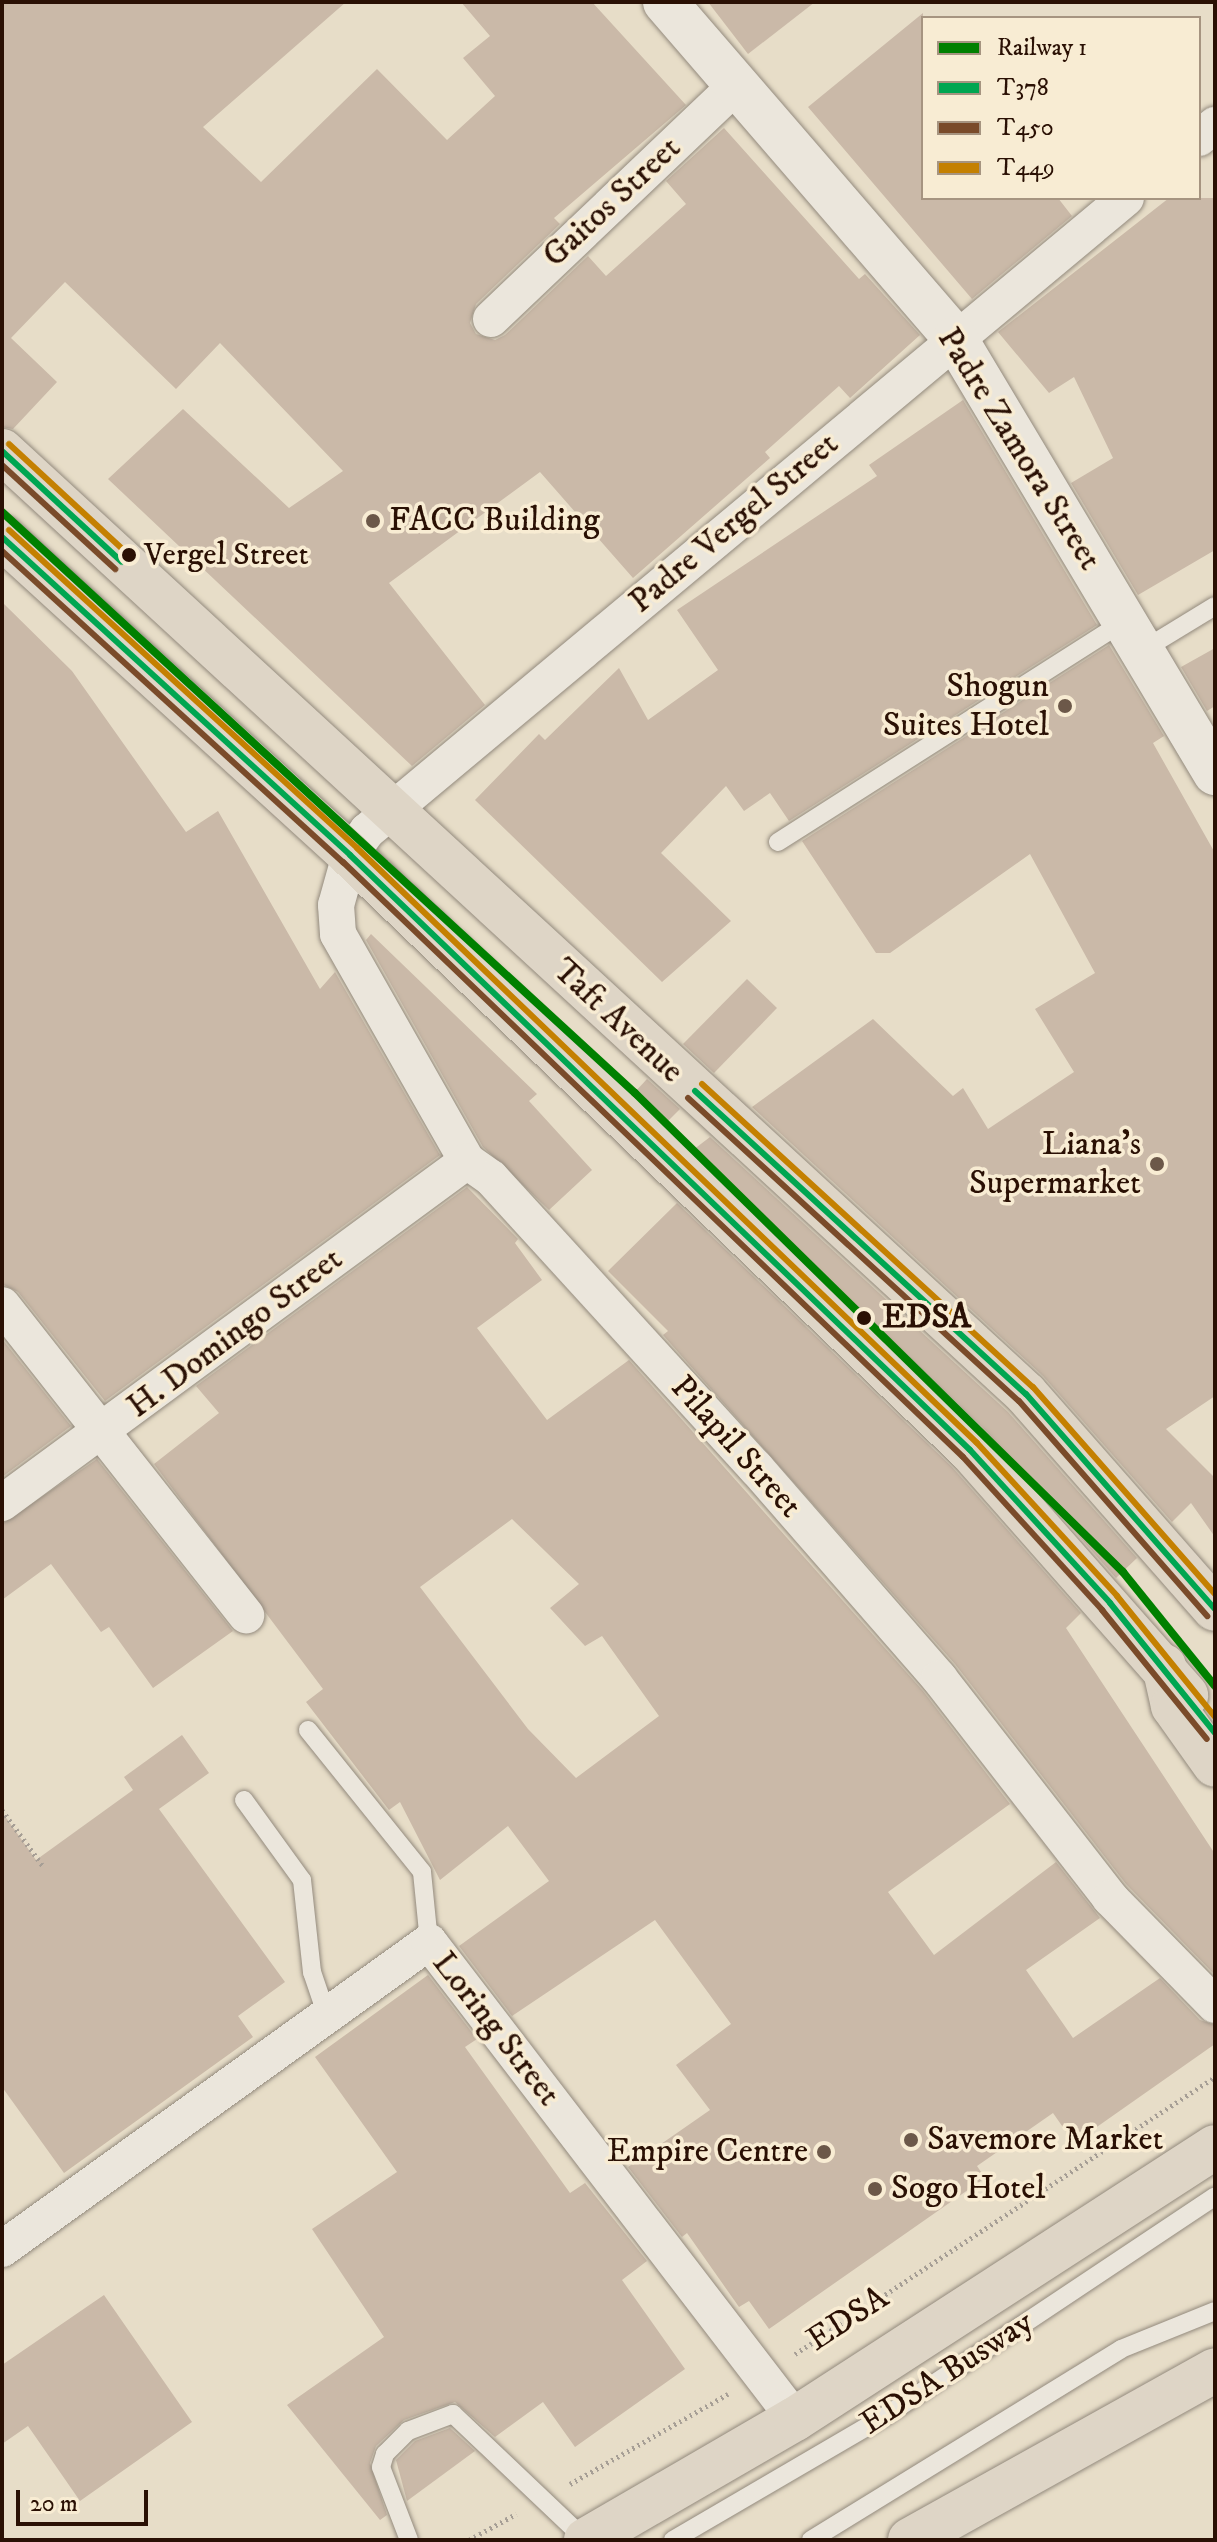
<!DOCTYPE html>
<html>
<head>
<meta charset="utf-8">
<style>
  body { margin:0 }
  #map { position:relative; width:1217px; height:2542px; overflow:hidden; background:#e7ddc8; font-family:"IM FELL DW Pica",serif }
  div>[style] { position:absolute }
  .building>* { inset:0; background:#cab9a8 }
  .path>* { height:5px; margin-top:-2.5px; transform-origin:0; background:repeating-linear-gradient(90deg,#a69e95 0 2px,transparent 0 6px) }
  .roads { filter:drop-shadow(0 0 2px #938a7d) drop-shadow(0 0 2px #938a7d) }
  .lane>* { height:18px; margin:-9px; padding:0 9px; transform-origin:9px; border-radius:9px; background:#ebe6dc }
  .street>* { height:36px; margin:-18px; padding:0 18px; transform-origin:18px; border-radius:18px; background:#ebe6dc }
  .secondary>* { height:44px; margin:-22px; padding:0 22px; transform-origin:22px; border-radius:22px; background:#ebe6dc }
  .primary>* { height:44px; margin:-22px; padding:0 22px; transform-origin:22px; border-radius:22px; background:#ded5c6 }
  .highway>* { height:44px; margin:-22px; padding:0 22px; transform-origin:22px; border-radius:22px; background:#ded5c6 }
  .bus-1>* { height:6px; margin:-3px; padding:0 3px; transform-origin:3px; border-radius:3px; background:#00a651 }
  .bus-2>* { height:6px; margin:-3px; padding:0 3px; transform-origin:3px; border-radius:3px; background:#7a4b2a }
  .bus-3>* { height:6px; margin:-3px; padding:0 3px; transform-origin:3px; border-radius:3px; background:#c48001 }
  .rail-1>* { height:8px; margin:-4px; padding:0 4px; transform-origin:4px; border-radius:4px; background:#008000 }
  .dots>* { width:22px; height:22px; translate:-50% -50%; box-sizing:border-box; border:4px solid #f8ecd3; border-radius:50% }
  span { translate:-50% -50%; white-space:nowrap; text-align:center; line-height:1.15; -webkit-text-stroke:7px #f8ecd3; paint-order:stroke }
  .bus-label { font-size:32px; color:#2a1004 }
  .left { translate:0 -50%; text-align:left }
  .street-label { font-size:34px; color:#2a1004 }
  .poi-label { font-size:34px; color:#2a1004 }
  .right { translate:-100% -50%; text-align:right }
  .stop-label { font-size:34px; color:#2a1004; font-weight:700 }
  .frame { position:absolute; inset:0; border:4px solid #2a1004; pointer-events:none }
  .legend { position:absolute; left:921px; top:16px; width:280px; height:184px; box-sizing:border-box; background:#f8ecd3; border:2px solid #a69480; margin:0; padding:10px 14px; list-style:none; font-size:24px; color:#2a1004 }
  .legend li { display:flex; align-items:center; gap:16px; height:40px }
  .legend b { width:40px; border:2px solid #a69480 }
  .scale { position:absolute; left:16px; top:2490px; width:132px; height:36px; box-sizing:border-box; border:4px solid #2a1004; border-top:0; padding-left:10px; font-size:24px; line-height:28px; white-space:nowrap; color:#2a1004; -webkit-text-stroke:6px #f8ecd3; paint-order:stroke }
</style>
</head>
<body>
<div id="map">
  <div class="building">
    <div style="clip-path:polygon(2px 2px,346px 2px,203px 127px,261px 182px,377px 69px,447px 140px,495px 96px,463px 58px,490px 36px,461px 2px,592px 2px,686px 105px,554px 218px,560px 224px,476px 304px,470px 323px,476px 334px,495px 340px,505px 335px,588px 256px,606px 276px,686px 204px,666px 181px,724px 128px,859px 279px,865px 274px,920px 335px,850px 398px,839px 386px,765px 452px,770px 458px,633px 578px,540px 472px,389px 583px,485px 705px,412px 766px,108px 479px,183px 409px,289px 508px,343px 471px,220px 343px,176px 389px,65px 282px,11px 338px,57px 382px,13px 429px,2px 427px)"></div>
    <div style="clip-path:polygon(708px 2px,815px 2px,748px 54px)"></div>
    <div style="clip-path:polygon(923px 13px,923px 198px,1058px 198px,1072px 216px,972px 299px,808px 107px)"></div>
    <div style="clip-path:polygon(1169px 198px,1215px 198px,1215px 550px,1138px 595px,1071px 483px,1113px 458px,1074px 377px,1049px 393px,998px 332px)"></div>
    <div style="clip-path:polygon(963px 400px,1097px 625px,789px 821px,770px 793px,744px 811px,726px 786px,661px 853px,731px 921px,662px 982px,475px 800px,539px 734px,545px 740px,619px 668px,648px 720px,718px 670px,677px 610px,877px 476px,869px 465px)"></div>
    <div style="clip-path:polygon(2px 602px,72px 671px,186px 832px,218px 811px,320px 989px,335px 972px,440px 1155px,105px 1401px,18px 1292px,2px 1284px)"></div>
    <div style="clip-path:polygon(1109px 645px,1164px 736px,1153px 743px,1215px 853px,1215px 1396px,1166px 1429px,1215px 1478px,1215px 1537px,1191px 1503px,1172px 1522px,1043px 1376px,752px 1107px,873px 1019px,953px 1096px,963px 1088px,988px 1129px,1074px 1072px,1035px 1009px,1095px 973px,1030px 854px,890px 953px,876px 953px,802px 841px)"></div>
    <div style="clip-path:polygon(1215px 648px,1215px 706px,1207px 711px,1181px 667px)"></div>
    <div style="clip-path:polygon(371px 934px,537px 1094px,529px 1101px,592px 1170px,549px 1210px,483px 1147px,366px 940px)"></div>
    <div style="clip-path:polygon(747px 979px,777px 1008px,714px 1073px,683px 1044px)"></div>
    <div style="clip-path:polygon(647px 1079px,680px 1109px,666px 1123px,634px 1093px)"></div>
    <div style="clip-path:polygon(710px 1137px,1008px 1412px,1137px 1558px,1116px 1578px,987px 1432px,693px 1150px)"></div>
    <div style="clip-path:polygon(evenodd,467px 1187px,518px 1239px,515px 1243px,542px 1280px,477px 1328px,547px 1420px,629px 1360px,923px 1691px,1010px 1804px,888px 1892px,934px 1955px,1056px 1862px,1100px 1918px,1026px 1970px,1073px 2038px,1160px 1978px,1200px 2020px,1215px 2025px,1215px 2044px,1074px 2143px,1053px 2113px,977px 2166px,985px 2178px,769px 2329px,749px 2301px,739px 2307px,687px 2233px,682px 2237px,628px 2167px,710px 2110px,676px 2065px,731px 2024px,655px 1920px,512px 2016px,459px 1946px,549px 1881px,508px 1826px,440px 1880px,400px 1802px,389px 1810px,306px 1702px,323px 1689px,154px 1464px,219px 1413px,196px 1386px,467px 1187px,512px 1519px,579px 1584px,550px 1608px,585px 1646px,602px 1636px,659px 1716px,576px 1778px,528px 1729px,420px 1587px,512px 1519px)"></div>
    <div style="clip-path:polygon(677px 1203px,952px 1467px,1081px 1613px,1066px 1628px,1215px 1854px,1215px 1975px,1126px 1884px,955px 1664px,663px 1335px,668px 1331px,608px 1271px)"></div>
    <div style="clip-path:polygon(2px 1339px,71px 1426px,2px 1477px)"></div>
    <div style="clip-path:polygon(97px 1459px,233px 1631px,153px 1688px,109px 1627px,101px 1632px,51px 1564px,2px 1600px,2px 1524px)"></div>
    <div style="clip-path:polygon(182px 1735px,209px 1773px,159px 1809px,285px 1982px,238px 2016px,253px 2037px,64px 2173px,2px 2087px,2px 1812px,36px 1860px,133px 1790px,124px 1777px)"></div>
    <div style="clip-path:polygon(428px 1975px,477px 2039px,465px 2047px,570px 2193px,585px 2183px,647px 2261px,622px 2280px,685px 2369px,575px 2447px,543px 2402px,495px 2437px,455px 2402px,404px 2420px,376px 2446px,370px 2463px,387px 2515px,380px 2520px,287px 2405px,384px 2337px,312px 2229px,397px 2172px,315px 2057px)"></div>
    <div style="clip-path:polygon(104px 2295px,192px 2422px,80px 2501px,28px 2426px,2px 2444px,2px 2365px)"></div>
    <div style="clip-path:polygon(450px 2428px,475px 2451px,407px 2501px,396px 2460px,415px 2441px)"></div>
  </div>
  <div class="path">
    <div style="left:2px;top:1810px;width:69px;rotate:53.8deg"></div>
    <div style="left:1094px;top:2143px;width:12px;rotate:14deg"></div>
    <div style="left:795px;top:2354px;width:503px;rotate:-33.41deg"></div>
    <div style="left:570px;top:2484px;width:182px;rotate:-29.7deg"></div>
    <div style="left:469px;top:2540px;width:54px;rotate:-29deg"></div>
  </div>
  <div class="roads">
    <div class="lane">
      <div style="left:1143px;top:650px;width:84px;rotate:-31.4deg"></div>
      <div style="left:778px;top:842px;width:411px;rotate:-32.5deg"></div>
      <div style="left:308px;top:1730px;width:182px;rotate:51.2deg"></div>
      <div style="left:422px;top:1872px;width:70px;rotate:84.3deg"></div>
      <div style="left:244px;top:1800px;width:99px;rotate:54.1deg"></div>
      <div style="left:302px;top:1880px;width:93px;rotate:83.8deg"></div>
      <div style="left:312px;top:1972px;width:46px;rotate:71.2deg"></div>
      <div style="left:409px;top:2540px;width:78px;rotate:-111deg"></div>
      <div style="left:381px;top:2467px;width:14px;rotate:-73deg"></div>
      <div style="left:385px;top:2454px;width:33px;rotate:-45deg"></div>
      <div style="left:408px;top:2431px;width:48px;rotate:-20.7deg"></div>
      <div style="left:453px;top:2414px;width:183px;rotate:43.5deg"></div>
      <div style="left:673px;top:2540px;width:248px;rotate:-30.3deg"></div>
      <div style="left:887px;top:2415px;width:394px;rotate:-33.7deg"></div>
      <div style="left:811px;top:2540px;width:364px;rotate:-31.6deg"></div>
      <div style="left:1121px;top:2349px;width:101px;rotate:-22deg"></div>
    </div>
    <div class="street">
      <div style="left:1199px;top:138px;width:21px;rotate:-39deg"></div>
      <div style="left:1126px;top:198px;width:988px;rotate:140.17deg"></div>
      <div style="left:367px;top:831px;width:29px;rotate:125deg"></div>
      <div style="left:350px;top:855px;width:52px;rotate:105.6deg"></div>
      <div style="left:336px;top:905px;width:29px;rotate:86deg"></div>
      <div style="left:338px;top:934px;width:261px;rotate:60.4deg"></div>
      <div style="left:467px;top:1161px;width:29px;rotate:35deg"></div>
      <div style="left:491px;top:1178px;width:393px;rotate:47.6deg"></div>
      <div style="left:756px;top:1468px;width:279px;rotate:48.9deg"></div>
      <div style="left:939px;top:1678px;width:279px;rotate:52.1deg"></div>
      <div style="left:1110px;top:1898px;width:150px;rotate:45.5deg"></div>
      <div style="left:491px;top:319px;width:337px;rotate:-43.6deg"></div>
      <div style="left:2px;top:1305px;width:395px;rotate:51.8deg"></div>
      <div style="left:2px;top:1503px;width:577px;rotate:-36.33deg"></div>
      <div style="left:2px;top:2249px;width:526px;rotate:-35.71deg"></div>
      <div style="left:429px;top:1942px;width:601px;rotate:52.5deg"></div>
    </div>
    <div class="secondary">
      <div style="left:665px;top:2px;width:444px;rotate:49.2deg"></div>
      <div style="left:955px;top:338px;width:507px;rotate:59.13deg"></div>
    </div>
    <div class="primary">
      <div style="left:2px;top:451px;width:1392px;rotate:42.64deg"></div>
      <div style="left:1026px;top:1394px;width:286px;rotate:48.7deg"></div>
      <div style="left:2px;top:537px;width:471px;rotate:42.4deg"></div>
      <div style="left:350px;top:855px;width:859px;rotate:43.82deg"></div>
      <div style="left:970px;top:1450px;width:327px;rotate:48.6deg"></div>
    </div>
    <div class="highway">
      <div style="left:1164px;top:1666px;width:41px;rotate:77.3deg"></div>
      <div style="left:1173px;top:1706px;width:72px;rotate:54.6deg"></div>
      <div style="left:586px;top:2540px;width:241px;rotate:-30.1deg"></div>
      <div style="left:795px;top:2419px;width:500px;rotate:-32.93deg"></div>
      <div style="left:910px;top:2540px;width:349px;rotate:-29.1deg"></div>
    </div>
  </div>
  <div class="bus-1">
    <div style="left:2px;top:451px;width:163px;rotate:42.8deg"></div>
    <div style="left:2px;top:537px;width:471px;rotate:42.4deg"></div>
    <div style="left:350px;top:855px;width:859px;rotate:43.82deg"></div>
    <div style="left:970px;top:1450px;width:207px;rotate:47.5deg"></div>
    <div style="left:1110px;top:1603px;width:167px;rotate:51.1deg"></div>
    <div style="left:695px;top:1091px;width:449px;rotate:42.5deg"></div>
    <div style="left:1026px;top:1394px;width:286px;rotate:48.7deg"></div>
  </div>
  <div class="bus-2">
    <div style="left:2px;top:465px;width:154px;rotate:42.6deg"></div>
    <div style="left:2px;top:551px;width:462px;rotate:42.4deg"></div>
    <div style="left:343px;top:862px;width:859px;rotate:43.82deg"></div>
    <div style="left:963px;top:1457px;width:207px;rotate:47.7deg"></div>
    <div style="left:1102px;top:1610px;width:166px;rotate:50.9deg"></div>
    <div style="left:688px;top:1098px;width:449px;rotate:42.5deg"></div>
    <div style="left:1019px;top:1401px;width:286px;rotate:48.8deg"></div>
  </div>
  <div class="bus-3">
    <div style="left:9px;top:444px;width:163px;rotate:42.8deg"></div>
    <div style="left:9px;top:530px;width:471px;rotate:42.4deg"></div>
    <div style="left:357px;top:848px;width:859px;rotate:43.82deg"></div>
    <div style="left:977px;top:1443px;width:207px;rotate:47.5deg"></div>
    <div style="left:1117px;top:1596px;width:156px;rotate:51deg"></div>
    <div style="left:702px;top:1084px;width:449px;rotate:42.5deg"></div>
    <div style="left:1033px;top:1387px;width:276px;rotate:48.7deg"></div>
  </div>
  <div class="rail-1">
    <div style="left:2px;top:512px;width:859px;rotate:42.55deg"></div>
    <div style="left:635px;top:1093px;width:684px;rotate:44.47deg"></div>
    <div style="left:1123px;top:1572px;width:146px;rotate:51.1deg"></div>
  </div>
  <div class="dots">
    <div style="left:373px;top:521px;background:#6c5849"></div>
    <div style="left:129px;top:555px;background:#2a1004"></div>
    <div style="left:1065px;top:706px;background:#6c5849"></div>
    <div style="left:1157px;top:1164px;background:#6c5849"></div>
    <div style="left:864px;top:1318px;background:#2a1004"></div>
    <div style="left:911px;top:2140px;background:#6c5849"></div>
    <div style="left:824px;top:2152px;background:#6c5849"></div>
    <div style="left:875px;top:2189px;background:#6c5849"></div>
  </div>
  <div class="bus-label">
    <span class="left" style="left:144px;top:555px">Vergel Street</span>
  </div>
  <div class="street-label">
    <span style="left:612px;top:202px;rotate:-43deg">Gaitos Street</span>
    <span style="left:1019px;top:449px;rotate:58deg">Padre Zamora Street</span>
    <span style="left:734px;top:523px;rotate:-40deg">Padre Vergel Street</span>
    <span style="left:618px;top:1021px;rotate:43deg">Taft Avenue</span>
    <span style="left:235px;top:1333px;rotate:-37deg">H. Domingo Street</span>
    <span style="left:736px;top:1447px;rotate:48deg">Pilapil Street</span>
    <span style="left:496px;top:2029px;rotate:52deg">Loring Street</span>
    <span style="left:848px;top:2319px;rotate:-33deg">EDSA</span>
    <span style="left:947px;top:2373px;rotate:-33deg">EDSA Busway</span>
  </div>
  <div class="poi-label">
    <span class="left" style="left:389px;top:521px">FACC Building</span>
    <span class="right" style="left:1049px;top:706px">Shogun<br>Suites Hotel</span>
    <span class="right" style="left:1141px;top:1164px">Liana's<br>Supermarket</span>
    <span class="left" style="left:927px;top:2140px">Savemore Market</span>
    <span class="right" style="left:808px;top:2152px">Empire Centre</span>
    <span class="left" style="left:891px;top:2189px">Sogo Hotel</span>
  </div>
  <div class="stop-label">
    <span class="left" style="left:882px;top:1318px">EDSA</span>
  </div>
  <div class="frame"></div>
  <ul class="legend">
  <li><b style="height:10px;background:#008000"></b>Railway 1</li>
  <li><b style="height:10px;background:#00a651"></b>T378</li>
  <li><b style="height:10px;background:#7a4b2a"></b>T450</li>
  <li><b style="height:10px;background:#c48001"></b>T449</li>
  </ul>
  <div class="scale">20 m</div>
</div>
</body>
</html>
